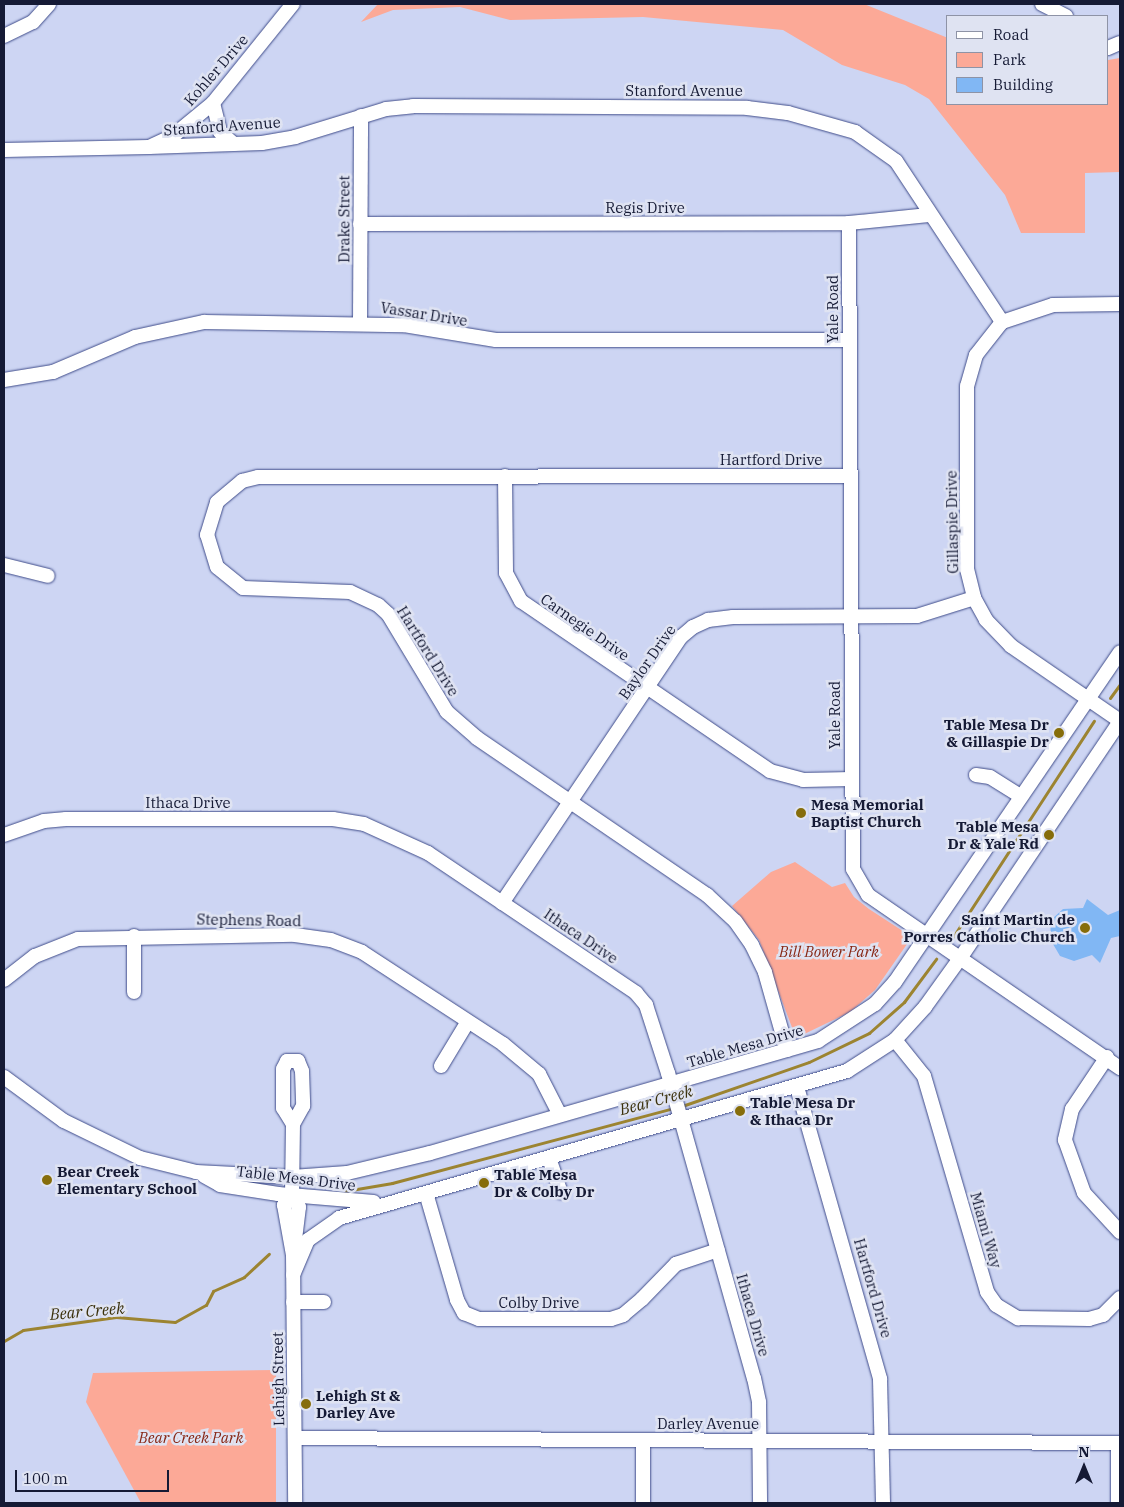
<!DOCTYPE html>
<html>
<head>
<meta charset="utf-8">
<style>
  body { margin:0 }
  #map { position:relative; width:1124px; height:1507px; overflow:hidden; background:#cdd5f3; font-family:"IBM Plex Serif",serif }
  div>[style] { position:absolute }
  .green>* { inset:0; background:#fca997 }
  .stream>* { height:3px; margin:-1.5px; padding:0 1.5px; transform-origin:1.5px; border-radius:1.5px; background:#9c8431 }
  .building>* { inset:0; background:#81b7f4 }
  .roads { filter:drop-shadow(0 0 1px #3f4c8a) drop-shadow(0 0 1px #3f4c8a) }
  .minor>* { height:14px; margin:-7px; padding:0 7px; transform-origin:7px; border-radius:7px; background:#fff }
  .dots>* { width:14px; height:14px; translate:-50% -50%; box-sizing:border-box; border:2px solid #dfe3f2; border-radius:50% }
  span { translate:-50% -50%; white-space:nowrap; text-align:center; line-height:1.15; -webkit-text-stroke:5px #dfe3f2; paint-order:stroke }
  .street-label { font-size:15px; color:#151a35 }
  .poi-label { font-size:15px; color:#151a35; font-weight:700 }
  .right { translate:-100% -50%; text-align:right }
  .left { translate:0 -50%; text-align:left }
  .park-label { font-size:15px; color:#872614; font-style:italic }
  .water-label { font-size:16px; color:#3b310c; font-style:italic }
  .frame { position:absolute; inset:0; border:5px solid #151a35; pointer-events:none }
  .legend { position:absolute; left:946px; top:15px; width:162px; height:90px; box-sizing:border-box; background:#dfe3f2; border:1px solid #8e93a6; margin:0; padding:6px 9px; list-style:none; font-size:15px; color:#151a35 }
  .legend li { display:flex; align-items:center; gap:10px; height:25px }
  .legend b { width:25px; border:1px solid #8e93a6 }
  .north { position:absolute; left:1059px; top:1442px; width:50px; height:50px; -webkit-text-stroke:4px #dfe3f2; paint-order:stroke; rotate:0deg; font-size:14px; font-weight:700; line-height:20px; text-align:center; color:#151a35 }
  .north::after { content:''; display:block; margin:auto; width:18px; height:22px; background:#151a35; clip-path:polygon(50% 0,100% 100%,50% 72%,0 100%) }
  .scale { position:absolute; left:15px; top:1470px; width:154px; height:22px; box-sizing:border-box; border:2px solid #151a35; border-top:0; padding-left:6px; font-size:15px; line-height:18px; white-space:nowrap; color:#151a35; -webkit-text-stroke:4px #dfe3f2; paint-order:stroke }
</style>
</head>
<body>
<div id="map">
  <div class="green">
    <div style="clip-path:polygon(378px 4px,864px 4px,948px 38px,948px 104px,1108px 104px,1108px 60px,1120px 58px,1120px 172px,1085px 173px,1085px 233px,1021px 233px,1005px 195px,929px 99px,905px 85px,842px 65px,783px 30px,643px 17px,510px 20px,460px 7px,393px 10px,361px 22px)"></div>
    <div style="clip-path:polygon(795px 862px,832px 887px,845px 883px,854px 897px,869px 909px,912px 937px,875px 990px,850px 1012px,796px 1038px,759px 940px,732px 906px,771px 872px)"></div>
    <div style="clip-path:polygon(276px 1370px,276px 1503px,141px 1503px,86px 1402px,93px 1373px)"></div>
  </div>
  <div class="stream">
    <div style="left:1110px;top:698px;width:17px;rotate:-54deg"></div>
    <div style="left:953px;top:937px;width:258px;rotate:-56.9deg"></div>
    <div style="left:682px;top:1106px;width:134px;rotate:-19.1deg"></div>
    <div style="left:809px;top:1062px;width:67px;rotate:-25.8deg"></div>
    <div style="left:869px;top:1033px;width:47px;rotate:-41.5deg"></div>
    <div style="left:904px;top:1002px;width:54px;rotate:-53.3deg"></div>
    <div style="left:345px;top:1191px;width:48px;rotate:-9.7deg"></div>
    <div style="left:392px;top:1183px;width:292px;rotate:-14.9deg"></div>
    <div style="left:4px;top:1341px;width:22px;rotate:-30deg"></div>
    <div style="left:23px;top:1330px;width:94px;rotate:-8deg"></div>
    <div style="left:116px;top:1317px;width:59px;rotate:4.8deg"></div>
    <div style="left:175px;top:1322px;width:35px;rotate:-29deg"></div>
    <div style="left:206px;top:1305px;width:16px;rotate:-63deg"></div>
    <div style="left:213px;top:1291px;width:34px;rotate:-24deg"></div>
    <div style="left:244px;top:1277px;width:34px;rotate:-43deg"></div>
  </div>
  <div class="building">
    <div style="clip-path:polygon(1087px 899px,1108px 915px,1120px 910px,1120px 936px,1111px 938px,1100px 963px,1092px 955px,1074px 961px,1060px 956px,1050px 939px,1051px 920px,1063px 909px,1083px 908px)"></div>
  </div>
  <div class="roads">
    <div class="minor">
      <div style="left:1042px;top:4px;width:27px;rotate:27deg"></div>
      <div style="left:4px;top:36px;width:32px;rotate:-26deg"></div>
      <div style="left:33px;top:22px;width:24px;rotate:-48deg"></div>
      <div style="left:1108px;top:48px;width:13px;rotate:-23deg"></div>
      <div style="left:213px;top:103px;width:30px;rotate:76deg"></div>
      <div style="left:220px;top:132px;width:18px;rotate:41deg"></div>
      <div style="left:149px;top:147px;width:113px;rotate:-2deg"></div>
      <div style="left:262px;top:143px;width:34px;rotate:-10deg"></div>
      <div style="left:295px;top:137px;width:95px;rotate:-17.1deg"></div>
      <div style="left:386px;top:109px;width:27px;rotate:-6deg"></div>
      <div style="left:413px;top:106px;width:334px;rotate:0.3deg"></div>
      <div style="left:747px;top:108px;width:41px;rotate:7deg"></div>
      <div style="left:788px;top:113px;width:70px;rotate:15.8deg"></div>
      <div style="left:855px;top:132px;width:50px;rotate:35.3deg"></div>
      <div style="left:896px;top:161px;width:193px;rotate:56.6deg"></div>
      <div style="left:4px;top:150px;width:145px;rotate:-1.2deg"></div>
      <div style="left:149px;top:147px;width:26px;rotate:-25deg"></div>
      <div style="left:173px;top:136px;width:52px;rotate:-39.5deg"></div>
      <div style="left:213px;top:103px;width:127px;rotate:-51.1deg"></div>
      <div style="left:849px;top:223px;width:646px;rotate:89.65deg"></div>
      <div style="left:853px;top:869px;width:30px;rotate:60deg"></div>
      <div style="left:868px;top:895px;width:306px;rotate:34.5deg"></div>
      <div style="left:360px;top:224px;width:489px;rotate:-0.1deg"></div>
      <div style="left:849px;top:223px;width:80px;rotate:-5.7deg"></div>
      <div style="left:1120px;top:304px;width:67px;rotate:179.1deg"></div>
      <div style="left:1053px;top:305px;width:54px;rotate:161.6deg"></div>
      <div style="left:1002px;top:322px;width:42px;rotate:128.2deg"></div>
      <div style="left:976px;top:355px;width:32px;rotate:106deg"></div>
      <div style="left:967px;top:386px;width:183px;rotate:90deg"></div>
      <div style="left:967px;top:569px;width:30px;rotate:76deg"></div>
      <div style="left:974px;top:598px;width:25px;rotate:61deg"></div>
      <div style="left:986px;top:620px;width:36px;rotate:46deg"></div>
      <div style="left:1011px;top:646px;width:132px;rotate:34.5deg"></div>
      <div style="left:360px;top:322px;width:206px;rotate:-89.7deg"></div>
      <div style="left:4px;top:380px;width:50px;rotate:-9.3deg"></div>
      <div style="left:53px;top:372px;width:89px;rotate:-23.1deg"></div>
      <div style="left:135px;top:337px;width:71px;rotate:-12.3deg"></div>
      <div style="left:204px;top:322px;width:200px;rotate:0.9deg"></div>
      <div style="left:404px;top:325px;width:93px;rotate:9.3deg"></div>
      <div style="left:496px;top:340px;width:353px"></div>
      <div style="left:505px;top:476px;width:97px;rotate:89.4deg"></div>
      <div style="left:506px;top:573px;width:32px;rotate:62deg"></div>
      <div style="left:521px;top:601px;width:301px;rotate:34.3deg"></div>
      <div style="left:770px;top:771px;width:34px;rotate:15deg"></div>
      <div style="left:803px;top:780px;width:49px;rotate:-1.2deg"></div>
      <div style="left:4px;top:565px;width:45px;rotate:14deg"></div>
      <div style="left:976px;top:775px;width:14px;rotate:8deg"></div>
      <div style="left:990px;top:777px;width:36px;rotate:32deg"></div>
      <div style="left:4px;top:835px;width:42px;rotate:-19.3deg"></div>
      <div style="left:44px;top:821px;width:22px;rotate:-5deg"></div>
      <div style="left:66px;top:819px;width:267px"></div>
      <div style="left:333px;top:819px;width:31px;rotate:9deg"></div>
      <div style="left:364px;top:824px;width:70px;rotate:24.4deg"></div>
      <div style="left:428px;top:853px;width:251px;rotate:33.9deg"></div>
      <div style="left:636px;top:993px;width:16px;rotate:50deg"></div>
      <div style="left:646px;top:1005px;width:71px;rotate:72.1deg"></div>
      <div style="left:668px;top:1073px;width:317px;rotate:74.3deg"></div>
      <div style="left:754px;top:1378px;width:25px;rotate:78deg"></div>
      <div style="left:759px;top:1402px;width:101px;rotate:89.4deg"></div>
      <div style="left:502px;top:903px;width:321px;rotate:-56.1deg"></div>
      <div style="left:681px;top:637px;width:16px;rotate:-40deg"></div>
      <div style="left:693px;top:627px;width:17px;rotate:-25deg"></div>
      <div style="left:708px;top:620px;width:25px;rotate:-7deg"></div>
      <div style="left:733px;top:617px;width:184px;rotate:-0.3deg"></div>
      <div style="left:917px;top:616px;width:60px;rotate:-17.5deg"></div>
      <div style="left:134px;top:936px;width:56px;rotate:90deg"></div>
      <div style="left:4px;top:980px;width:39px;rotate:-38deg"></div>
      <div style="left:35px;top:956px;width:46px;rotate:-21.6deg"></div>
      <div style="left:78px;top:939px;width:217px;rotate:-1.1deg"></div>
      <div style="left:295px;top:935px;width:36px;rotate:8deg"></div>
      <div style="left:331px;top:940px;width:33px;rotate:21deg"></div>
      <div style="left:362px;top:952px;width:168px;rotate:33.1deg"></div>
      <div style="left:503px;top:1044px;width:47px;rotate:39.8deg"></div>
      <div style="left:539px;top:1074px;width:46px;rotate:62.9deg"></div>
      <div style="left:895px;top:1040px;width:46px;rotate:51.1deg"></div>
      <div style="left:924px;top:1076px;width:225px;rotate:73.7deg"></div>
      <div style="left:987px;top:1292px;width:16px;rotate:55deg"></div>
      <div style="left:996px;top:1305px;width:26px;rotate:31deg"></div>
      <div style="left:1018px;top:1318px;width:71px;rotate:0.8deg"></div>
      <div style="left:1089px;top:1319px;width:15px;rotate:-16deg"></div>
      <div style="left:1103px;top:1315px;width:24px;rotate:-45deg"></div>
      <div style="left:787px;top:1050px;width:81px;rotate:-105.8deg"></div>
      <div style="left:765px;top:972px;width:30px;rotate:-116deg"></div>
      <div style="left:752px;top:945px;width:29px;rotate:-125deg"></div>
      <div style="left:735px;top:921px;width:38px;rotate:-137deg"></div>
      <div style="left:707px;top:895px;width:278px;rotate:-145.7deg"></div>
      <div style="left:477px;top:738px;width:40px;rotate:-139deg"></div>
      <div style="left:447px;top:712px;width:114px;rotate:-121deg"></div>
      <div style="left:388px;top:614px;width:13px;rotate:-138deg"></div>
      <div style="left:378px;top:605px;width:31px;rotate:-155deg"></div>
      <div style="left:350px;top:592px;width:107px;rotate:-177.9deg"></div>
      <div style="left:243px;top:588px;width:33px;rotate:-141deg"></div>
      <div style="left:217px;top:567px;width:34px;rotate:-107deg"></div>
      <div style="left:207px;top:535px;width:34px;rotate:-73deg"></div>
      <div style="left:217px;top:502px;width:33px;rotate:-40deg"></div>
      <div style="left:242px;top:481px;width:16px;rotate:-14deg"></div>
      <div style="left:258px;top:477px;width:593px;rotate:-0.1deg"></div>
      <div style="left:1107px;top:1057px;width:63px;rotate:123.9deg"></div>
      <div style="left:1072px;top:1109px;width:32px;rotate:103deg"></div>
      <div style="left:1065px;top:1140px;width:56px;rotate:70.3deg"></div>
      <div style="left:1084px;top:1193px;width:53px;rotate:47.3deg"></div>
      <div style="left:441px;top:1066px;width:50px;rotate:-58.8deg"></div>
      <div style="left:4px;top:1077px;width:74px;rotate:36.3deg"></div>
      <div style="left:64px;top:1121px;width:85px;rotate:26deg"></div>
      <div style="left:140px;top:1158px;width:58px;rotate:14deg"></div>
      <div style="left:196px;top:1172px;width:96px;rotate:3deg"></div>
      <div style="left:292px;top:1177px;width:55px;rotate:-4.2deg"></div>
      <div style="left:347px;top:1173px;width:85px;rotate:-13.5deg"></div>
      <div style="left:430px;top:1153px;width:404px;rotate:-16.1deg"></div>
      <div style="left:818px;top:1041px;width:68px;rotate:-33deg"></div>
      <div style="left:875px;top:1004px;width:30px;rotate:-48deg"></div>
      <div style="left:895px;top:982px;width:399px;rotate:-55.7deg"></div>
      <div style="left:797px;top:1087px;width:304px;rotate:74.1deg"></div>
      <div style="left:880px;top:1379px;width:124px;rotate:88.6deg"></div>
      <div style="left:293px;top:1124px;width:19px;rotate:-122deg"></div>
      <div style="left:283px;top:1108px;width:39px;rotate:-90deg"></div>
      <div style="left:283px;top:1069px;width:9px;rotate:-63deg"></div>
      <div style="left:287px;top:1061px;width:11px"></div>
      <div style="left:298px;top:1061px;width:11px;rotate:68deg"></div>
      <div style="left:302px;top:1071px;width:35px;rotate:88deg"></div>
      <div style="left:303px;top:1106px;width:21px;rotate:119deg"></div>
      <div style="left:293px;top:1124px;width:71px;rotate:90.8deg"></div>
      <div style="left:292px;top:1195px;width:14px;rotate:60deg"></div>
      <div style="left:299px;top:1207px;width:33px;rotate:97deg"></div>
      <div style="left:549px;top:1158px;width:36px;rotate:71deg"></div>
      <div style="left:204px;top:1176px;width:18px;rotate:29deg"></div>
      <div style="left:220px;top:1185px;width:59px;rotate:8.8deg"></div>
      <div style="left:278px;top:1194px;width:96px;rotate:4.8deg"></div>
      <div style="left:426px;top:1193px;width:111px;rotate:73.8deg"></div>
      <div style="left:457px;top:1300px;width:15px;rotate:62deg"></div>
      <div style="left:464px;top:1313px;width:16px;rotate:22deg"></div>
      <div style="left:479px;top:1319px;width:132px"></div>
      <div style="left:611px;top:1319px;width:13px;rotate:-18deg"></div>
      <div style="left:623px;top:1315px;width:25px;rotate:-40deg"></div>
      <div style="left:642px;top:1299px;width:49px;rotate:-45.8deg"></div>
      <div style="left:676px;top:1264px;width:44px;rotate:-18.4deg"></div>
      <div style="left:292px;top:1195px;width:13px;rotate:129deg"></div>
      <div style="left:284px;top:1205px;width:51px;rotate:79.8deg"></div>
      <div style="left:293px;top:1255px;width:248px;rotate:89.5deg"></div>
      <div style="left:293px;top:1275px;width:38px;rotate:-67deg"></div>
      <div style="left:308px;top:1240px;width:38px;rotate:-35deg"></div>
      <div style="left:339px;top:1218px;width:529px;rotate:-16.14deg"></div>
      <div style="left:847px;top:1071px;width:57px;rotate:-32.9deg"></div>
      <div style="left:895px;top:1040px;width:45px;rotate:-47.7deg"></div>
      <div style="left:925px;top:1007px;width:62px;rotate:-54.2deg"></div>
      <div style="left:961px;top:957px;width:285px;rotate:-56deg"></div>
      <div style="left:293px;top:1302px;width:31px"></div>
      <div style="left:295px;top:1438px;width:825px;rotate:0.35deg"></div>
      <div style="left:1118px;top:1443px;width:60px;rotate:90deg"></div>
      <div style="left:643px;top:1503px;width:63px;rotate:-90deg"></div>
    </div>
  </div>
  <div class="dots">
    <div style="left:1059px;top:733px;background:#866d0b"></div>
    <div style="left:801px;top:813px;background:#866d0b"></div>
    <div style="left:1049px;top:835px;background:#866d0b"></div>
    <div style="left:1085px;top:928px;background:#866d0b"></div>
    <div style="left:740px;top:1111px;background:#866d0b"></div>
    <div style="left:47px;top:1180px;background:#866d0b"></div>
    <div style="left:484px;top:1183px;background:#866d0b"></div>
    <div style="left:306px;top:1404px;background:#866d0b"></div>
  </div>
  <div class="street-label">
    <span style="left:216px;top:70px;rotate:-49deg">Kohler Drive</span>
    <span style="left:684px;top:91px">Stanford Avenue</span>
    <span style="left:222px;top:126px;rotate:-4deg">Stanford Avenue</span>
    <span style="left:645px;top:208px">Regis Drive</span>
    <span style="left:344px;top:219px;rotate:-90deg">Drake Street</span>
    <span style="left:833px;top:309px;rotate:-90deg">Yale Road</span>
    <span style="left:424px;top:314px;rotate:9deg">Vassar Drive</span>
    <span style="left:771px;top:460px">Hartford Drive</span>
    <span style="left:952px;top:522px;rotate:-91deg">Gillaspie Drive</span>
    <span style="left:585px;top:627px;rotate:35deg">Carnegie Drive</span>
    <span style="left:428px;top:651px;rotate:58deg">Hartford Drive</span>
    <span style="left:647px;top:662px;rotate:-55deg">Baylor Drive</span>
    <span style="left:835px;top:715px;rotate:-90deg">Yale Road</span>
    <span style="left:188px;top:803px">Ithaca Drive</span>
    <span style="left:249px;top:920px;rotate:1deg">Stephens Road</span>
    <span style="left:581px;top:936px;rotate:34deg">Ithaca Drive</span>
    <span style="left:745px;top:1046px;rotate:-16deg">Table Mesa Drive</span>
    <span style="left:296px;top:1178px;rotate:7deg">Table Mesa Drive</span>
    <span style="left:986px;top:1230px;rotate:74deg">Miami Way</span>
    <span style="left:873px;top:1288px;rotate:74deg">Hartford Drive</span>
    <span style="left:539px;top:1303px">Colby Drive</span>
    <span style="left:753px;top:1315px;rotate:74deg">Ithaca Drive</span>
    <span style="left:278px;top:1379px;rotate:-91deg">Lehigh Street</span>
    <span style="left:708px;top:1424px">Darley Avenue</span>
  </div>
  <div class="poi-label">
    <span class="right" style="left:1049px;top:733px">Table Mesa Dr<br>&amp; Gillaspie Dr</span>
    <span class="left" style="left:811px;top:813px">Mesa Memorial<br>Baptist Church</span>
    <span class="right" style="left:1039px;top:835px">Table Mesa<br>Dr &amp; Yale Rd</span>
    <span class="right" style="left:1075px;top:928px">Saint Martin de<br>Porres Catholic Church</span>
    <span class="left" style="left:750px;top:1111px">Table Mesa Dr<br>&amp; Ithaca Dr</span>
    <span class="left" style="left:57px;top:1180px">Bear Creek<br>Elementary School</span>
    <span class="left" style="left:494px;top:1183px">Table Mesa<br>Dr &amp; Colby Dr</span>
    <span class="left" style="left:316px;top:1404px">Lehigh St &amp;<br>Darley Ave</span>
  </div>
  <div class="park-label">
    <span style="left:829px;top:952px">Bill Bower Park</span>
    <span style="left:191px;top:1438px">Bear Creek Park</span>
  </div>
  <div class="water-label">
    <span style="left:656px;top:1100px;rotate:-15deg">Bear Creek</span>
    <span style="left:87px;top:1311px;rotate:-5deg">Bear Creek</span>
  </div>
  <div class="frame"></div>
  <ul class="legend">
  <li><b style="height:6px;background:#fff"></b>Road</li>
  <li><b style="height:14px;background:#fca997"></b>Park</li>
  <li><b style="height:14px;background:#81b7f4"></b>Building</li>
  </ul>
  <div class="north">N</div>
  <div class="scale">100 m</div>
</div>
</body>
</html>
